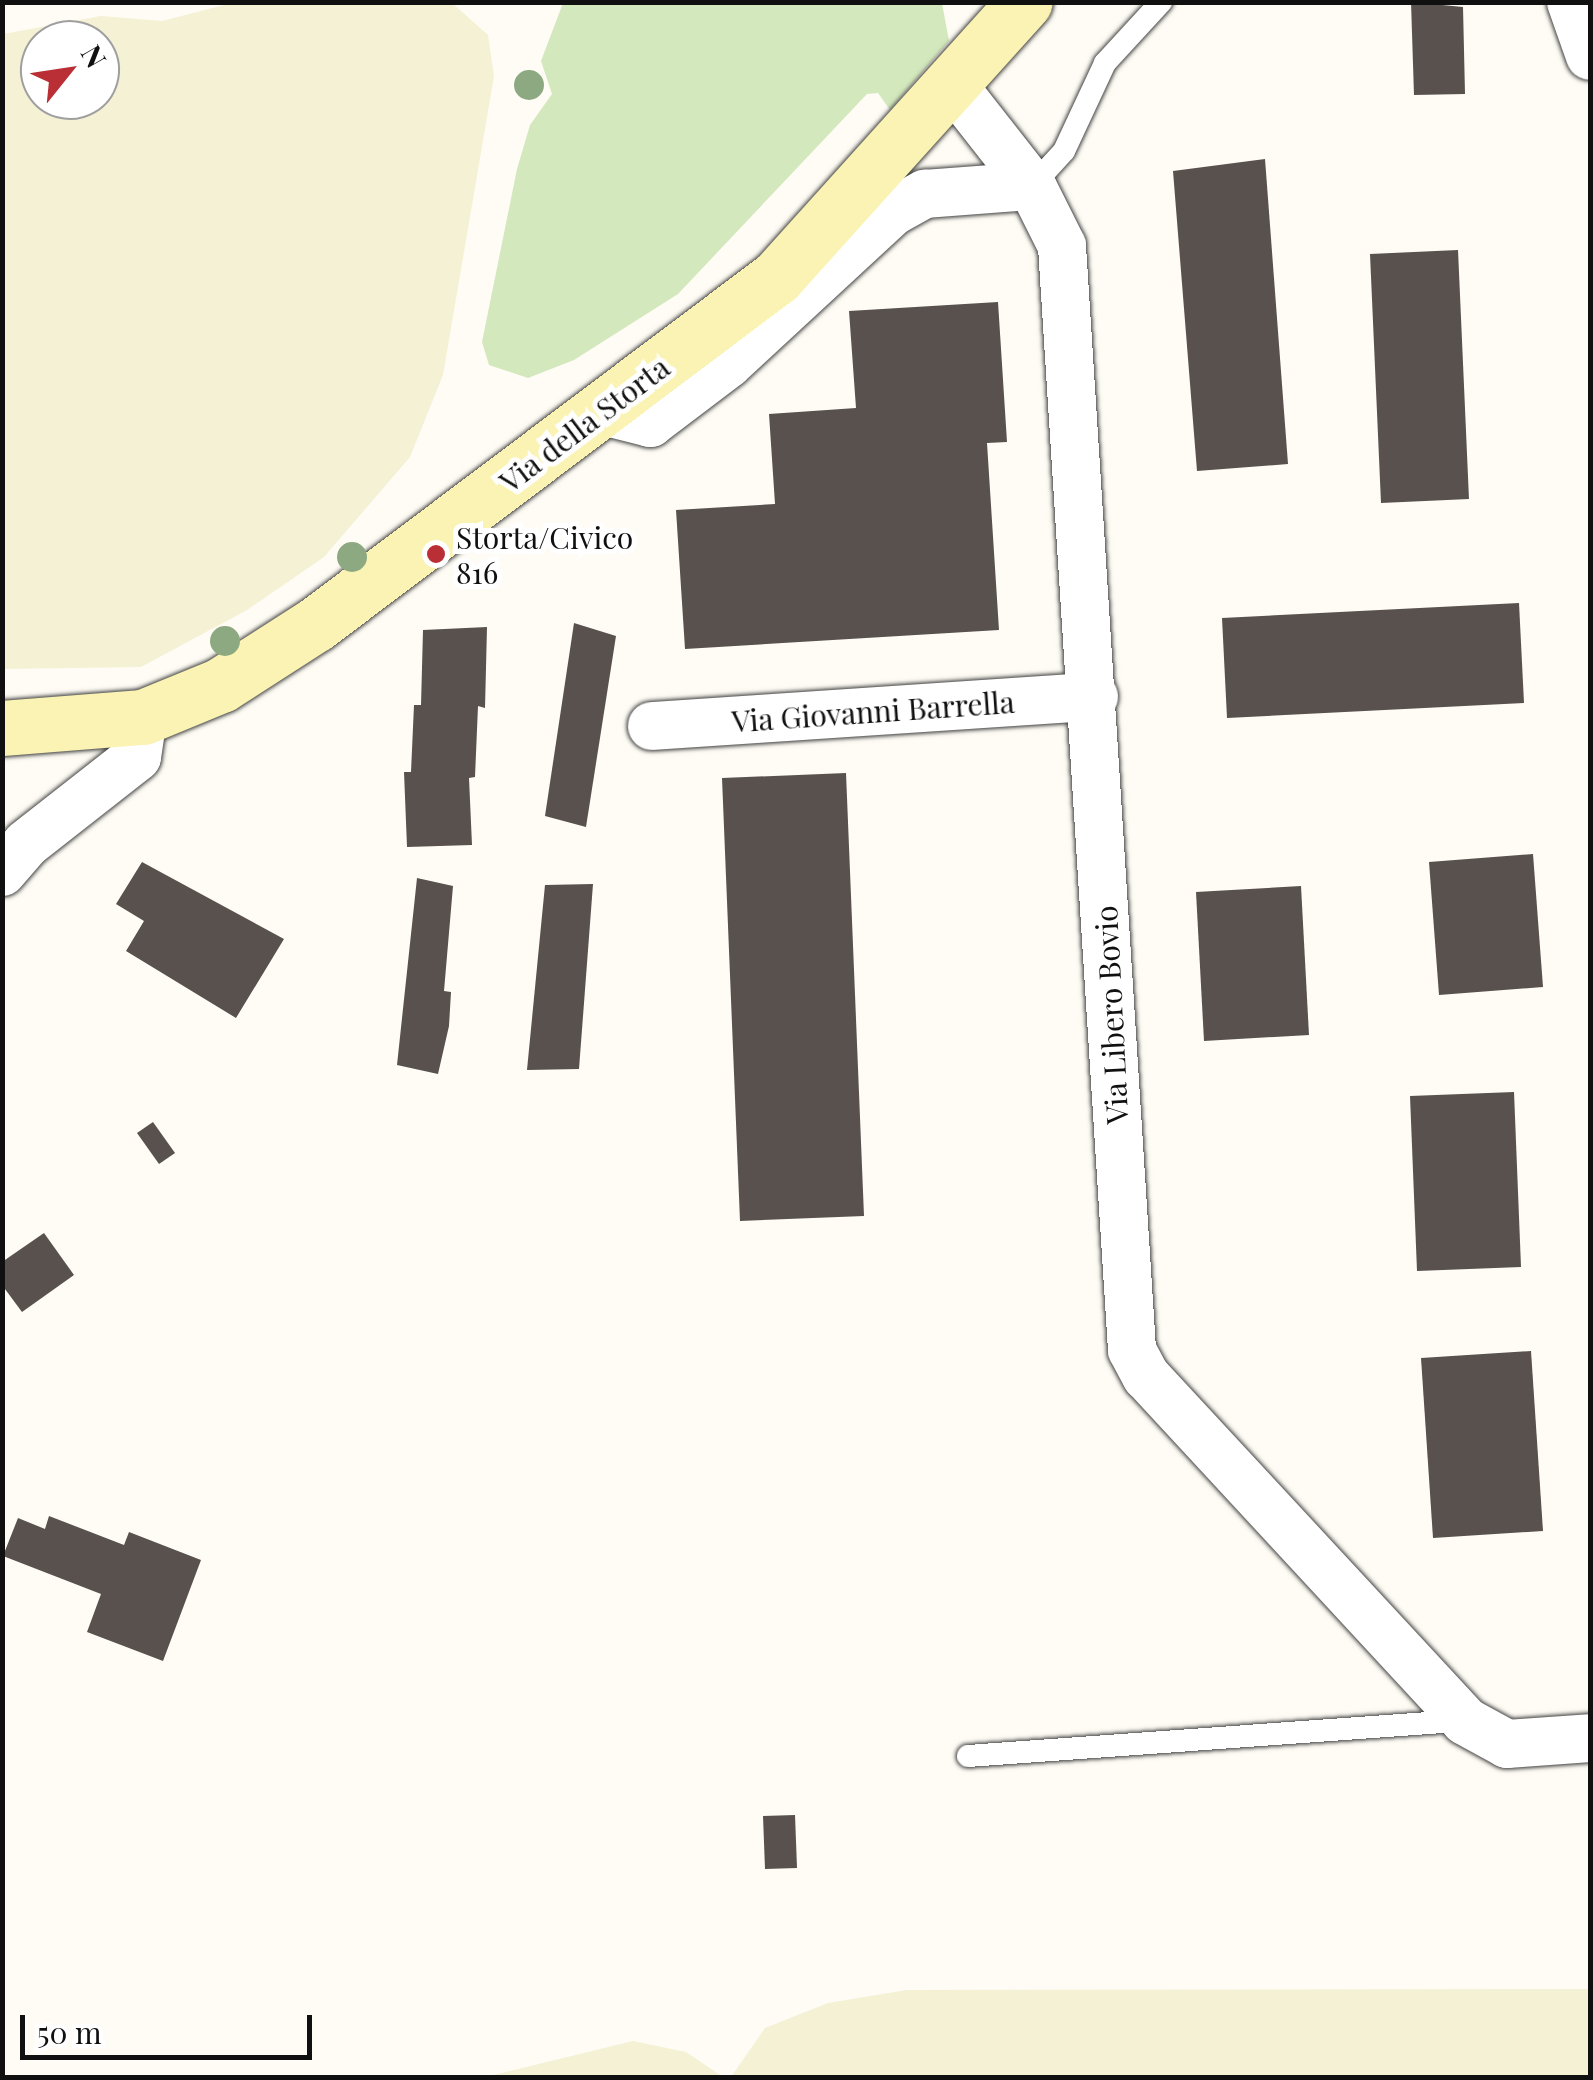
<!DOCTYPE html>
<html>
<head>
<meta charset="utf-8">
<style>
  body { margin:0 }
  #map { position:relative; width:1593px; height:2080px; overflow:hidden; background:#fefcf4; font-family:"Playfair Display",serif }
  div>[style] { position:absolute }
  .farmland>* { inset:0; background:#f4f1d5 }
  .green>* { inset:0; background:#d4e8be }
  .building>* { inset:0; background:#58514d }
  .roads { filter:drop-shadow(0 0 2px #434343) drop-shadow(0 0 2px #434343) }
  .lane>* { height:22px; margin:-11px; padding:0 11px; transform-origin:11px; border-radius:11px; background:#fff }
  .street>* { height:48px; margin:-24px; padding:0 24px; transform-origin:24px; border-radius:24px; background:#fff }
  .secondary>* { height:55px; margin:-27.5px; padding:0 27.5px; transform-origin:27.5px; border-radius:27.5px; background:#faf3b3 }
  .trees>* { width:30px; height:30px; margin:-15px; border-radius:50%; background:#8da981 }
  .dots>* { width:28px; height:28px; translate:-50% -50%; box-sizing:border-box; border:5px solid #fff; border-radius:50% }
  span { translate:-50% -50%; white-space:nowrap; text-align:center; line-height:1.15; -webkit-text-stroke:10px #fff; paint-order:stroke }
  .street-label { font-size:30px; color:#101010 }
  .poi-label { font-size:30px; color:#101010 }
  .left { translate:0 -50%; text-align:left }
  .frame { position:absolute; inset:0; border:5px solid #101010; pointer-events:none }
  .north { position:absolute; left:20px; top:20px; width:100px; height:100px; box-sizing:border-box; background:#fff; border:2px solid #9f9f9f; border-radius:50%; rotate:60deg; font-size:28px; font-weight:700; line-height:40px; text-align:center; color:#101010 }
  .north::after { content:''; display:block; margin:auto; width:35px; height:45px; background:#ba2f35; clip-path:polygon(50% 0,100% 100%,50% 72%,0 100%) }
  .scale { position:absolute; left:20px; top:2015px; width:292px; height:45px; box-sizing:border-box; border:5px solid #101010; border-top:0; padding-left:12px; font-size:30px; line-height:35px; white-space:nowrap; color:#101010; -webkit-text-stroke:8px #fff; paint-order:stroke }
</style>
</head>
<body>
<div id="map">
  <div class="farmland">
    <div style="clip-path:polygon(evenodd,236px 2px,452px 3px,488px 35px,494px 76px,443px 375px,410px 457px,324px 557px,247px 610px,141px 667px,3px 669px,3px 34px,101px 16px,162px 21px,236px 2px,40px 40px,100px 40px,100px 100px,40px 100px,40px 40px)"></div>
    <div style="clip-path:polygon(1590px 1989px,1590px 2077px,731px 2077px,765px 2028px,828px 2003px,907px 1990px)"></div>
    <div style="clip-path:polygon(633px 2041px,686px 2052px,723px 2077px,485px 2077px)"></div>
  </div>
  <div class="green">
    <div style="clip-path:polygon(563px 3px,942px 3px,949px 41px,890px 110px,878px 93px,867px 94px,678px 294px,574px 360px,528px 378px,489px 365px,482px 342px,517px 169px,530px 125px,552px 94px,541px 61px)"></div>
  </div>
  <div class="building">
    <div style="clip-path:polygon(1411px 2px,1463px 7px,1465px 94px,1414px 95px)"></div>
    <div style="clip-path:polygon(1265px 159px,1288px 464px,1197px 471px,1173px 171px)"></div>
    <div style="clip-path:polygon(1458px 250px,1469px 499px,1381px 503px,1370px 254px)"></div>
    <div style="clip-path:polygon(998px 302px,1007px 442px,987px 443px,999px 630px,685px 649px,676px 510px,775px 504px,769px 414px,856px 408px,849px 311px)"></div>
    <div style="clip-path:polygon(1519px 603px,1524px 703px,1227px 718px,1222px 618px)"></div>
    <div style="clip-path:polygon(574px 623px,616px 636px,586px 827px,545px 816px)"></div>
    <div style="clip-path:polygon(487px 627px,485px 708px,478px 706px,475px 777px,469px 778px,472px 845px,407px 847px,404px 772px,411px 772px,414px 705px,421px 705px,423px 630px)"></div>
    <div style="clip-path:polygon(846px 773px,864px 1216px,740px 1221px,722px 778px)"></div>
    <div style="clip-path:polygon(1533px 854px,1543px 987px,1439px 995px,1429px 862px)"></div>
    <div style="clip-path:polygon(142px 862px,284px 939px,236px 1018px,126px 951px,144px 921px,116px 904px)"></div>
    <div style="clip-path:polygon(417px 878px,453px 886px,444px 991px,451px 992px,449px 1026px,438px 1074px,397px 1065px)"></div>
    <div style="clip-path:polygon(593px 884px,579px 1069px,527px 1070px,545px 885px)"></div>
    <div style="clip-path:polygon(1301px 886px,1309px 1035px,1204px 1041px,1196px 892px)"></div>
    <div style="clip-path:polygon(1514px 1092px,1521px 1267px,1417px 1271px,1410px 1096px)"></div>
    <div style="clip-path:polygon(153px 1122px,175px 1153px,159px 1164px,137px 1133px)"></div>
    <div style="clip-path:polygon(44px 1233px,74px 1275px,22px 1312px,2px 1285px,2px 1262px)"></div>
    <div style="clip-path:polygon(1531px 1351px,1543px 1531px,1433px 1538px,1421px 1358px)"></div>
    <div style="clip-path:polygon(49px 1516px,124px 1545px,129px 1532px,201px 1560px,163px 1661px,87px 1632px,101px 1594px,3px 1556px,18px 1518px,45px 1529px)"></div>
    <div style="clip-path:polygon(795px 1815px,797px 1868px,765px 1869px,763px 1816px)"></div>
  </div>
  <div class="roads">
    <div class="lane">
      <div style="left:1032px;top:186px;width:47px;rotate:-47.6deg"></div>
      <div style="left:1064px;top:151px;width:97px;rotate:-65deg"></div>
      <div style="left:1105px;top:63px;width:83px;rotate:-47.4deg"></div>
      <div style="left:968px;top:1756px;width:494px;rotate:-4.1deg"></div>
    </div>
    <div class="street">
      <div style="left:1571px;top:2px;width:57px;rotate:70.6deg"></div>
      <div style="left:952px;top:84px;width:130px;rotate:51.9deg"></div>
      <div style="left:1032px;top:186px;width:67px;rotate:63.4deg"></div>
      <div style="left:1062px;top:246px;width:1106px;rotate:86.37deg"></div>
      <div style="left:1132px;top:1350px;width:30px;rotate:62deg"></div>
      <div style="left:1146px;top:1376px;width:470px;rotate:47.2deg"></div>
      <div style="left:1465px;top:1721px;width:48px;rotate:28.7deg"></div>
      <div style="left:1507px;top:1744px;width:83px;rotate:-4.1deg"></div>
      <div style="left:603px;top:411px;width:49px;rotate:14.3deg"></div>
      <div style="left:650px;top:423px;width:98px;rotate:-37.1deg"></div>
      <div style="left:728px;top:364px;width:224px;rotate:-42.8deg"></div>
      <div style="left:892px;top:212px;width:38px;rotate:-29deg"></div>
      <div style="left:925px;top:194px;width:107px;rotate:-4.3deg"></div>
      <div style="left:652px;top:726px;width:443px;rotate:-3.8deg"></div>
      <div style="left:2px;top:872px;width:37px;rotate:-49deg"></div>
      <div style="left:26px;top:844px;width:141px;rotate:-38.1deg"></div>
      <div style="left:137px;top:757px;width:40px;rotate:-81.5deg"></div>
    </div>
    <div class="secondary">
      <div style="left:2px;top:728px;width:141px;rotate:-4.5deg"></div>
      <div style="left:143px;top:717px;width:84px;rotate:-22.3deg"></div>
      <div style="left:221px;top:685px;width:113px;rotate:-32.7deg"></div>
      <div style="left:316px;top:624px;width:577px;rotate:-36.97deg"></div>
      <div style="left:777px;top:277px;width:370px;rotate:-48deg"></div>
    </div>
  </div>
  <div class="trees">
    <div style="left:529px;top:85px"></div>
    <div style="left:352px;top:557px"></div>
    <div style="left:225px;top:641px"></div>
  </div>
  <div class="dots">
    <div style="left:436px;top:554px;background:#ba2f35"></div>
  </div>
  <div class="street-label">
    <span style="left:584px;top:424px;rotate:-37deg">Via della Storta</span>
    <span style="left:873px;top:711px;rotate:-4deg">Via Giovanni Barrella</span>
    <span style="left:1111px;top:1015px;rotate:-93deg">Via Libero Bovio</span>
  </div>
  <div class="poi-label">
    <span class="left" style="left:456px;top:554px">Storta/Civico<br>816</span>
  </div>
  <div class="frame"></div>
  <div class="north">N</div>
  <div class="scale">50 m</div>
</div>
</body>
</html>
